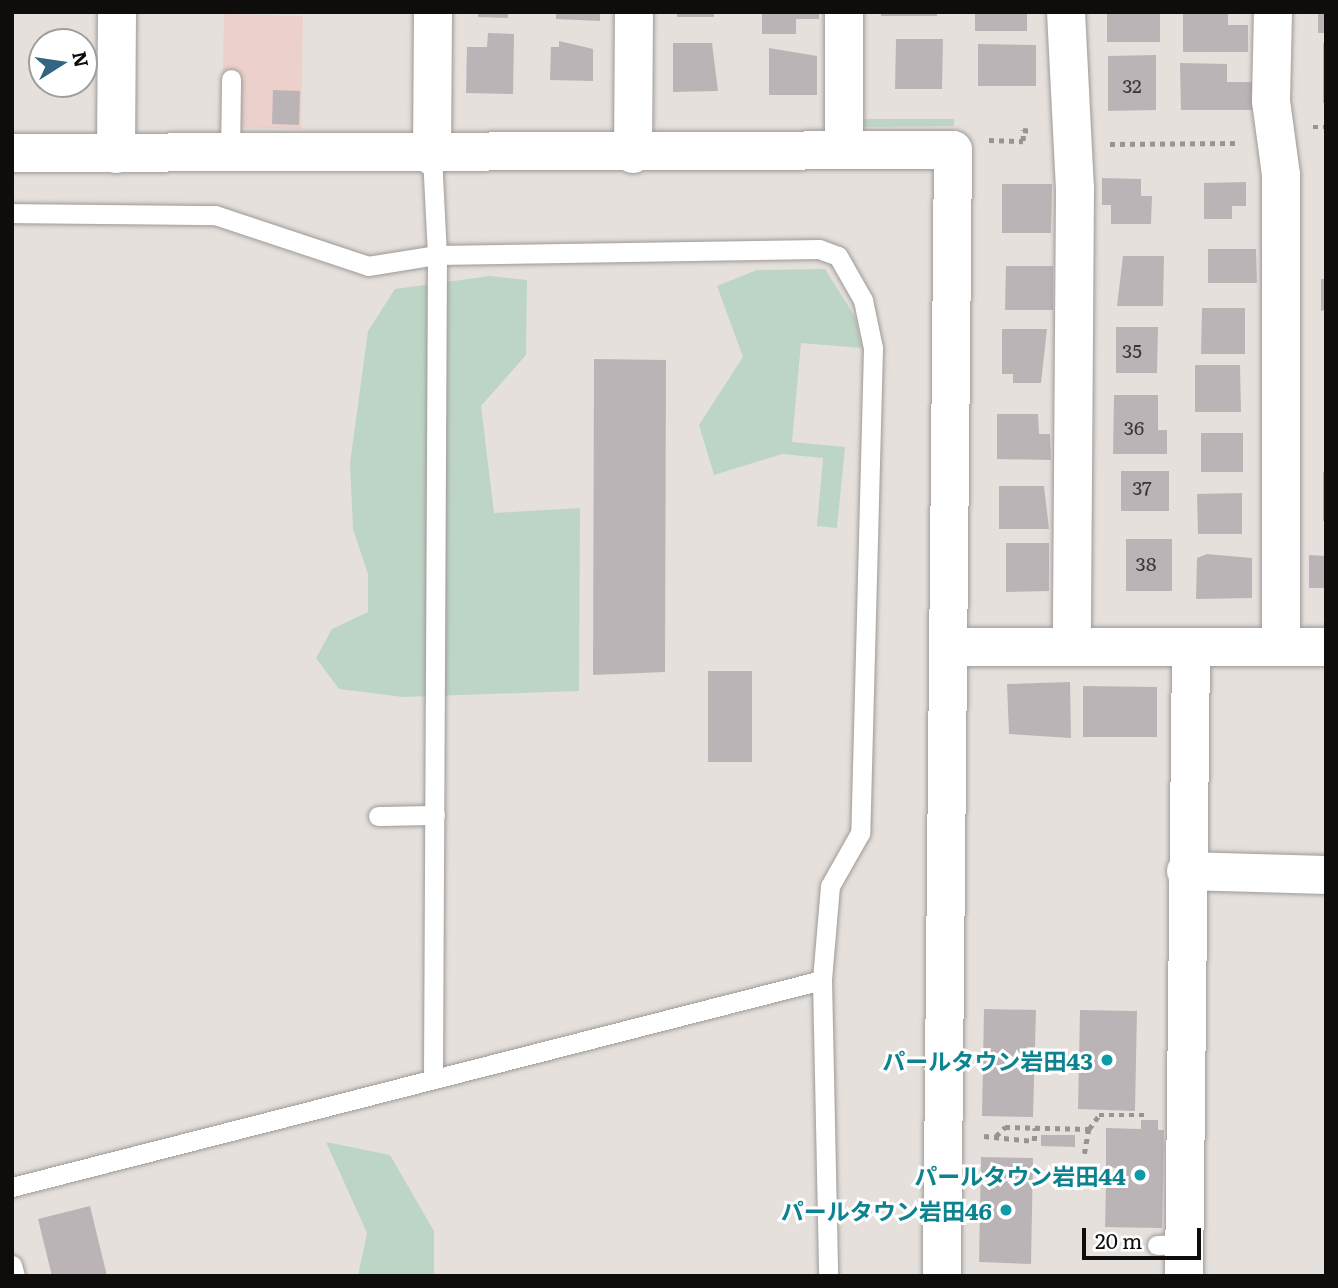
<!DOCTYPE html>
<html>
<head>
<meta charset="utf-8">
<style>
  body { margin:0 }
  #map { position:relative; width:1338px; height:1288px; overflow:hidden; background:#e5e0dc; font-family:Literata,"Noto Sans JP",serif }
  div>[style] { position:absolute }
  .industrial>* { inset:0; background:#ebd0cc }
  .green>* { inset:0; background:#bdd5c6 }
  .building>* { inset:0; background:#bbb4b6 }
  .path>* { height:4.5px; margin-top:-2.25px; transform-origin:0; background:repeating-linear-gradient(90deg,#989491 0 5px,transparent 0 10px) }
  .roads { filter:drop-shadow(0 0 2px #9e9996) drop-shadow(0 0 2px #9e9996) }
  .service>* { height:19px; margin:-9.5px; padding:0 9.5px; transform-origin:9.5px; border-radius:9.5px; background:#fff }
  .minor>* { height:38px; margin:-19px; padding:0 19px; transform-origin:19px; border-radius:19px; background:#fff }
  .dots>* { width:19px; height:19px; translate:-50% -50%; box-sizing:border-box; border:4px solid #fff; border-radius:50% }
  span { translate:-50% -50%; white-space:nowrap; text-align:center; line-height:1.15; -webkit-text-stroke:6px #fff; paint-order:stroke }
  .number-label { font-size:19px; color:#393736 }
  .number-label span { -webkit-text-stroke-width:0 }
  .culture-label { font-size:23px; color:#0d838f; font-weight:700 }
  .right { translate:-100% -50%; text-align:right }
  .frame { position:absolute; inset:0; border:14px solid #0e0d0b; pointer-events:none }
  .north { position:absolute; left:28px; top:28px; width:70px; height:70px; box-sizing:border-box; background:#fff; border:2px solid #9f9e9d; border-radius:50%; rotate:78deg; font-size:19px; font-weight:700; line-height:28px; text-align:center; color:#0e0d0b }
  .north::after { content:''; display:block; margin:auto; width:24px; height:32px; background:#336583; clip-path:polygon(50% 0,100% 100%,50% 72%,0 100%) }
  .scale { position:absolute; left:1082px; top:1228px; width:119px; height:32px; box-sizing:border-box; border:4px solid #0e0d0b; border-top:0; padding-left:9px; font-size:21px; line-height:24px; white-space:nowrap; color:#0e0d0b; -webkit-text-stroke:5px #fff; paint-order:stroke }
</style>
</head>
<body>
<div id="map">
  <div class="industrial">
    <div style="clip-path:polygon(224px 14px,303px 16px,301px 129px,222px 127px)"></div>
  </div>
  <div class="green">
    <div style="clip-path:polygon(855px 119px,954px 119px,954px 126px,855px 127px)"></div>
    <div style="clip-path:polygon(825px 269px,855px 317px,862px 348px,801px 343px,792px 442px,845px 447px,837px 528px,817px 526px,823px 458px,782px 454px,714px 475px,699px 425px,743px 357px,717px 286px,757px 270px)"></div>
    <div style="clip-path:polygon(490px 276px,527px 280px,526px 355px,481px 406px,494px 513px,580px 508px,579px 691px,403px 697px,339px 689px,316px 658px,332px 629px,368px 612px,368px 574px,353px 529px,350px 463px,368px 331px,395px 289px)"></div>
    <div style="clip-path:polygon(326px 1142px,390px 1155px,434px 1231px,434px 1276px,358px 1276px,367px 1233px)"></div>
  </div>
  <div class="building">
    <div style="clip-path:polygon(478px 12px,508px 12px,508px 18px,478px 17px)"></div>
    <div style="clip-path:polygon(556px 12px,600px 12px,600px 21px,556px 19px)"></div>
    <div style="clip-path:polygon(677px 12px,714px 12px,714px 17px,677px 17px)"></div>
    <div style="clip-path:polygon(762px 12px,819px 12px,819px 19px,796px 19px,796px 34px,762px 34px)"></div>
    <div style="clip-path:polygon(881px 12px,937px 12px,937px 16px,881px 16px)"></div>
    <div style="clip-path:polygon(975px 12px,1027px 12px,1027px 31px,975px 31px)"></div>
    <div style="clip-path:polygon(1107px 12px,1160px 12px,1160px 42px,1107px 42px)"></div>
    <div style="clip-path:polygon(1183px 12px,1228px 12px,1228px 25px,1248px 25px,1248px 52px,1183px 52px)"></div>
    <div style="clip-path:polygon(1318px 12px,1326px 12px,1326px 33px,1318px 33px)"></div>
    <div style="clip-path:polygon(488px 33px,514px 34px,513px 94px,466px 93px,467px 47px,487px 47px)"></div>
    <div style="clip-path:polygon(896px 39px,943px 39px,942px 89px,895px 89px)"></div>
    <div style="clip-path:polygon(559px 41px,593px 49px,593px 81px,550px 80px,551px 47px,559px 47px)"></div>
    <div style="clip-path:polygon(673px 43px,712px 43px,718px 91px,673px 92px)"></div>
    <div style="clip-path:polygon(1323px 43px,1326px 43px,1326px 103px,1323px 103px)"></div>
    <div style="clip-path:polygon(978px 44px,1036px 45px,1036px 86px,978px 86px)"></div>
    <div style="clip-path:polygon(769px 48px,817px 56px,817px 95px,769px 95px)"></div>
    <div style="clip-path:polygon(1156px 55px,1156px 110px,1108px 111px,1108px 56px)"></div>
    <div style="clip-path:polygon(1180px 63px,1227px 64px,1227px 82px,1252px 82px,1252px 110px,1181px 110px)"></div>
    <div style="clip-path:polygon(273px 90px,300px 91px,299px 125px,272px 124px)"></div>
    <div style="clip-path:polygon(1102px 178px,1141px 179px,1141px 196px,1152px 196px,1151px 224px,1111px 224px,1111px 205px,1102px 205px)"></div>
    <div style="clip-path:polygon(1246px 182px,1246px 206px,1232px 206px,1232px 219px,1204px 219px,1204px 183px)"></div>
    <div style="clip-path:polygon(1002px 184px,1052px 184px,1051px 233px,1002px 233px)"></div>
    <div style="clip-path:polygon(1208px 249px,1256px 249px,1257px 283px,1208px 283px)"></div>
    <div style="clip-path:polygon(1123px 256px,1164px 256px,1163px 306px,1117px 306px)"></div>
    <div style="clip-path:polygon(1006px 266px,1053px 266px,1053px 310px,1005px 310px)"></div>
    <div style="clip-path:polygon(1321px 279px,1326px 279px,1326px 310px,1321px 311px)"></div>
    <div style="clip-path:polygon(1202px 308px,1245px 308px,1245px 354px,1201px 354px)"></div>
    <div style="clip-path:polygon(1116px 327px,1158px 327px,1157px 373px,1116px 373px)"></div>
    <div style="clip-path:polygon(1002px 329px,1047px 329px,1041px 383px,1013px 383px,1013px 374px,1002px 374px)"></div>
    <div style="clip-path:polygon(594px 359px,666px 360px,665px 672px,593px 675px)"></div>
    <div style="clip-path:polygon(1195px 365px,1240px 365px,1241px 412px,1195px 412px)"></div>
    <div style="clip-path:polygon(1114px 395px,1158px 395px,1158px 430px,1167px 430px,1167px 454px,1113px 454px)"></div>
    <div style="clip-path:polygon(997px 414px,1038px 414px,1039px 434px,1050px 434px,1051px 460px,997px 459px)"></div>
    <div style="clip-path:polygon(1201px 433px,1243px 433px,1243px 472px,1201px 472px)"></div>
    <div style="clip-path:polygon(1121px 471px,1169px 471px,1169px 511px,1121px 511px)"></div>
    <div style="clip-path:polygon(1323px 472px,1326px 472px,1326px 521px,1323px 521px)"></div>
    <div style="clip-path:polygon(999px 486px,1044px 486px,1049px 529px,999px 529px)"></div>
    <div style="clip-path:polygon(1242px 493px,1242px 534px,1198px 534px,1197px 494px)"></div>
    <div style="clip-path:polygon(1126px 539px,1172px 539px,1172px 591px,1126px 591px)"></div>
    <div style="clip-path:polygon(1006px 543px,1049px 543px,1049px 591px,1006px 592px)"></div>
    <div style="clip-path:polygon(1207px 554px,1252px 558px,1252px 598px,1196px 599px,1197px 558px)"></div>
    <div style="clip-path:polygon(1309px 555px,1326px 556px,1326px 588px,1309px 588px)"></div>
    <div style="clip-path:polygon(708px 671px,752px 671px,752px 762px,708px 762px)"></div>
    <div style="clip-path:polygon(1070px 682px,1071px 738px,1009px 734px,1007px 684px)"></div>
    <div style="clip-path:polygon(1083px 686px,1157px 687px,1157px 737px,1083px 737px)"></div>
    <div style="clip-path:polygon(984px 1009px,1036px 1010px,1033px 1117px,982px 1116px)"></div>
    <div style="clip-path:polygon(1080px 1010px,1137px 1011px,1135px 1111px,1078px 1109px)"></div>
    <div style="clip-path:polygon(1141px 1120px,1158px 1120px,1158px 1130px,1164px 1130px,1162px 1228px,1105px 1227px,1106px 1184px,1116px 1184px,1117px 1168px,1106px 1167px,1106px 1128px,1141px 1129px)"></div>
    <div style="clip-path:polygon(1041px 1135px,1075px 1135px,1075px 1147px,1041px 1146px)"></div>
    <div style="clip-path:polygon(981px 1157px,1033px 1158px,1031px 1264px,979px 1262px)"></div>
    <div style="clip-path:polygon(90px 1206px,107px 1276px,52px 1276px,38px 1219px)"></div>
  </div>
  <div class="path">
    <div style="left:1313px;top:127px;width:13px"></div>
    <div style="left:989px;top:140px;width:34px;rotate:2deg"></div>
    <div style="left:1023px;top:141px;width:11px;rotate:-90deg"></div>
    <div style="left:1023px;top:130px;width:9px;rotate:6deg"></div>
    <div style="left:1110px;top:144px;width:128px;rotate:-0.4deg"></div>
    <div style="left:1089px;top:1129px;width:17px;rotate:-54deg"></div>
    <div style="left:1099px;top:1115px;width:50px"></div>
    <div style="left:984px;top:1136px;width:50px;rotate:5.7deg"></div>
    <div style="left:1034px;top:1141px;width:13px;rotate:-86deg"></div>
    <div style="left:996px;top:1136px;width:13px;rotate:-45deg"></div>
    <div style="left:1005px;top:1127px;width:84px;rotate:1.4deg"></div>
    <div style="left:1089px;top:1129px;width:28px;rotate:100deg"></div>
  </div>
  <div class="roads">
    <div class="service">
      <div style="left:230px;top:155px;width:76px;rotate:-89.2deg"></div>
      <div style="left:432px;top:156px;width:99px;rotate:87.1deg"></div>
      <div style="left:437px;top:255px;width:822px;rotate:90.28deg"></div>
      <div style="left:12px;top:213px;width:203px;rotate:0.6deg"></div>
      <div style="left:215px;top:215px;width:161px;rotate:18.4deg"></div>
      <div style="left:368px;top:266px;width:70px;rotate:-9.1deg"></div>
      <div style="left:437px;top:255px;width:382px;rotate:-0.9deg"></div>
      <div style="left:819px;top:249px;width:20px;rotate:20deg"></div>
      <div style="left:838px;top:256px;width:51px;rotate:60.4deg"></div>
      <div style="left:863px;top:300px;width:49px;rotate:78.2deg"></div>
      <div style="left:873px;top:348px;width:485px;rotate:91.5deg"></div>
      <div style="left:860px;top:833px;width:61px;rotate:119.5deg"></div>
      <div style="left:830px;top:886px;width:94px;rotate:94.9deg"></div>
      <div style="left:822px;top:980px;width:296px;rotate:88.8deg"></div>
      <div style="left:378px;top:816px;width:57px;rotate:-1deg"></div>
      <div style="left:12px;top:1187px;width:836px;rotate:-14.34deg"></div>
      <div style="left:1157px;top:1245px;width:27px;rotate:-2deg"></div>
      <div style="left:12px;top:1265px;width:11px;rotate:75deg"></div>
    </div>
    <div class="minor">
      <div style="left:844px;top:12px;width:138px;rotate:90deg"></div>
      <div style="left:1066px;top:12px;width:176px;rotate:87.1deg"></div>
      <div style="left:1075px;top:188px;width:459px;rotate:90.4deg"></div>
      <div style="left:1273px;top:12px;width:89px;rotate:91.3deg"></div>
      <div style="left:1271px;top:101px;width:75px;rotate:82.3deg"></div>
      <div style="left:1281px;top:175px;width:471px;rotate:90deg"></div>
      <div style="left:12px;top:153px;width:941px;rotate:-0.18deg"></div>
      <div style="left:953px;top:150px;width:1126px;rotate:90.56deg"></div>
      <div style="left:116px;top:154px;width:142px;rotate:-89.6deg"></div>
      <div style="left:633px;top:154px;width:142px;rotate:-89.6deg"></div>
      <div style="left:432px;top:156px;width:144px;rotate:-89.6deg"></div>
      <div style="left:948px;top:647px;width:378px"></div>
      <div style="left:1186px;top:871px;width:140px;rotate:1.6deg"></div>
      <div style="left:1184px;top:1276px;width:629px;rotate:-89.36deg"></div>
    </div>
  </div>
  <div class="dots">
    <div style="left:1107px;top:1060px;background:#0f9aa8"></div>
    <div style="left:1140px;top:1175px;background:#0f9aa8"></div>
    <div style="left:1006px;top:1210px;background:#0f9aa8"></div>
  </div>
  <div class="number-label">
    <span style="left:1132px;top:86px">32</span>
    <span style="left:1132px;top:351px">35</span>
    <span style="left:1134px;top:428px">36</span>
    <span style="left:1142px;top:488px">37</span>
    <span style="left:1146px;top:564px">38</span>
  </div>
  <div class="culture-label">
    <span class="right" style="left:1093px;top:1060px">パールタウン岩田43</span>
    <span class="right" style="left:1126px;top:1175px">パールタウン岩田44</span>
    <span class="right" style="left:992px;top:1210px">パールタウン岩田46</span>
  </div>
  <div class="frame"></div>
  <div class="north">N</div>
  <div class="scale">20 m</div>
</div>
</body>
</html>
